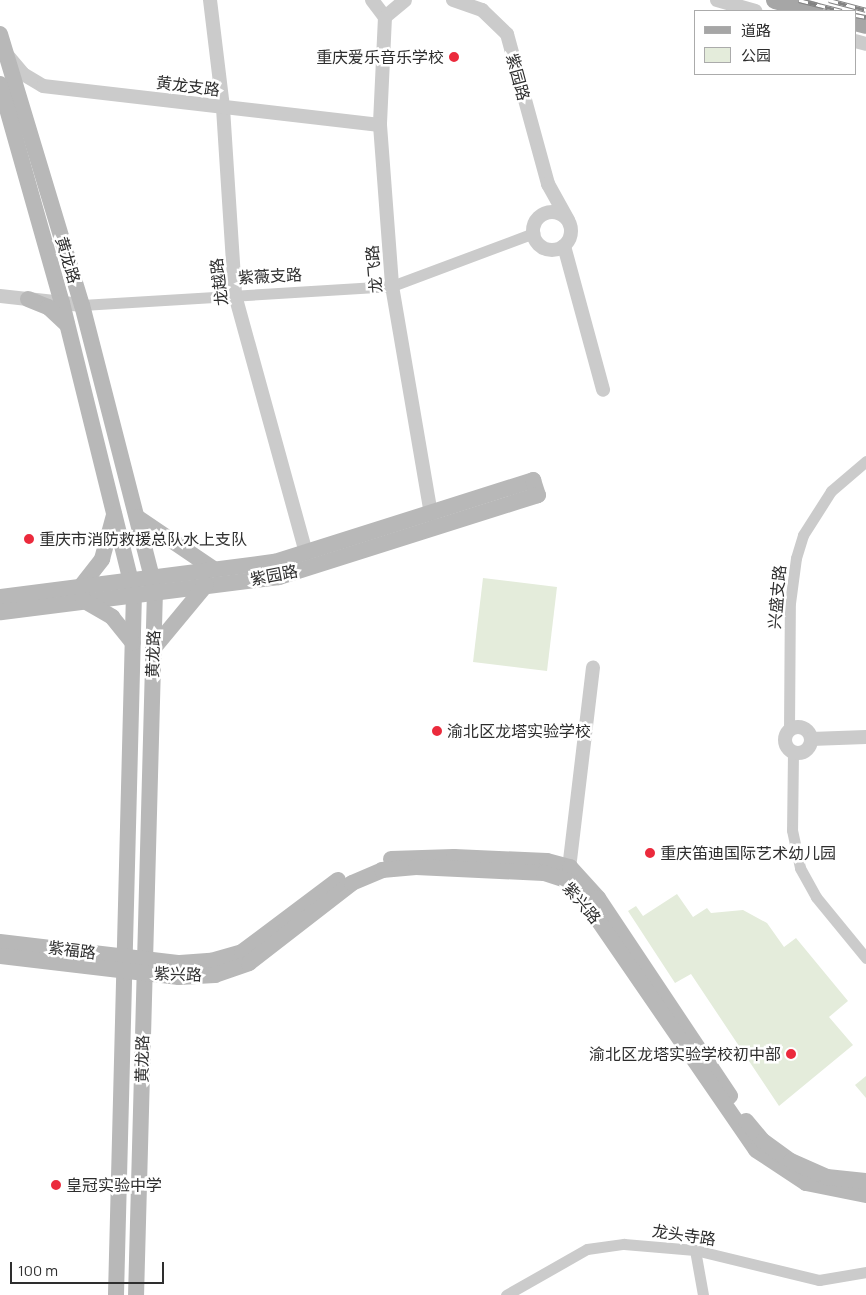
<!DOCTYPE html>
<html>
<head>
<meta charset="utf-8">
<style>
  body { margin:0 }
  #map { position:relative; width:866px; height:1295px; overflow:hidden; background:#fff; font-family:Manrope,"Noto Sans SC",sans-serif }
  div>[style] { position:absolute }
  .green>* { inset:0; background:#e4ecdb }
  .minor>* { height:11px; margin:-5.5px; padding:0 5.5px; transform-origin:5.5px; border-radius:5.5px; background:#cbcbcb }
  .tertiary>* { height:14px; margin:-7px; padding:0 7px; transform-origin:7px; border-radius:7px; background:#cbcbcb }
  .tertiary>.ring { margin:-7px; padding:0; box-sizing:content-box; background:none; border:14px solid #cbcbcb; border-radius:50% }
  .secondary>* { height:16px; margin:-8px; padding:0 8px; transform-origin:8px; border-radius:8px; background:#b8b8b8 }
  .primary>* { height:18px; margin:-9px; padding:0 9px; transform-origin:9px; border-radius:9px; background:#a6a6a6 }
  .rail>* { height:5px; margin-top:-2.5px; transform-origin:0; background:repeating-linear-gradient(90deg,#fff 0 9px,#838383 0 18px); box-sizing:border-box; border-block:1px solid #838383 }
  .dots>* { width:14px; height:14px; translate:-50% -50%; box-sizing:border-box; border:2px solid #fff; border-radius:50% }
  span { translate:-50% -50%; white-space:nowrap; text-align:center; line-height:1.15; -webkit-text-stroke:5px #fff; paint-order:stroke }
  .poi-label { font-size:16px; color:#2e2e2e }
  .right { translate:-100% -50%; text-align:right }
  .left { translate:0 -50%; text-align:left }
  .street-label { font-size:16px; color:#2e2e2e }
  .legend { position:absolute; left:694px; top:10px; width:162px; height:65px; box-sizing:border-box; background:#fff; border:1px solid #ababab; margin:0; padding:6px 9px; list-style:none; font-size:15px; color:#2e2e2e }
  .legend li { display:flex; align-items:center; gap:10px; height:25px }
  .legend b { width:25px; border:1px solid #ababab }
  .scale { position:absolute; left:10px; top:1262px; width:154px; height:22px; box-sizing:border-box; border:2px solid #2e2e2e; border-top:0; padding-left:6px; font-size:15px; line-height:18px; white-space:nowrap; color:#2e2e2e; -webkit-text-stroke:4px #fff; paint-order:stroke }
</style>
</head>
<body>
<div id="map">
  <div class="green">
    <div style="clip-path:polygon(483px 578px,557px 587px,547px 671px,473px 662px)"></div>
    <div style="clip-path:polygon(677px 894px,693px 917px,707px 908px,711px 913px,743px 910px,767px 923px,784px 947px,796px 938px,848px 1001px,829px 1017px,853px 1045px,779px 1106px,691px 974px,675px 983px,628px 911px,636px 906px,643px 916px)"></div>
    <div style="clip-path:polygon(866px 1076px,866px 1098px,855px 1085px)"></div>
  </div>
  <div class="minor">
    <div style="left:82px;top:305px;width:311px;rotate:-3.5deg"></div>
    <div style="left:392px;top:286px;width:152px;rotate:-20.5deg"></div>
    <div style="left:789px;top:731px;width:128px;rotate:-89.6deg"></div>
    <div style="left:790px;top:603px;width:45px;rotate:-82.4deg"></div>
    <div style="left:796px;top:558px;width:24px;rotate:-73deg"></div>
    <div style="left:803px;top:535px;width:52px;rotate:-57.5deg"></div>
    <div style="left:831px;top:491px;width:46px;rotate:-40.6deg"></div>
    <div style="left:793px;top:752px;width:78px;rotate:90.7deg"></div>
    <div style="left:792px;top:830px;width:39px;rotate:78deg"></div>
    <div style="left:800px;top:868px;width:33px;rotate:61deg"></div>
    <div style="left:816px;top:897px;width:79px;rotate:50.7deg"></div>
    <div style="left:695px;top:1250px;width:46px;rotate:79.9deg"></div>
    <div style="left:506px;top:1295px;width:93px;rotate:-29.6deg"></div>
    <div style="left:587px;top:1249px;width:37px;rotate:-8deg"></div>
    <div style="left:624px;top:1244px;width:71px;rotate:4.8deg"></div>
    <div style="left:695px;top:1250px;width:128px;rotate:13.6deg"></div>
    <div style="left:819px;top:1280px;width:48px;rotate:-9.7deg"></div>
  </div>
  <div class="tertiary">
    <div style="left:210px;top:0;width:109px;rotate:83.1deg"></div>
    <div style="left:223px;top:108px;width:187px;rotate:86.3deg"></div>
    <div style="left:235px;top:295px;width:268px;rotate:74.6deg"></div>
    <div style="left:372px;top:0;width:21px;rotate:53deg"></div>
    <div style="left:453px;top:0;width:31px;rotate:19deg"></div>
    <div style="left:482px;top:10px;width:35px;rotate:44deg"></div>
    <div style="left:507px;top:34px;width:156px;rotate:74.7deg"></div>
    <div style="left:548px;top:184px;width:41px;rotate:60.9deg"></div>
    <div style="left:717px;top:0;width:40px;rotate:16deg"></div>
    <div style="left:385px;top:17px;width:108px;rotate:92.7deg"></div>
    <div style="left:380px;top:125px;width:161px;rotate:85.7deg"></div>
    <div style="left:392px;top:286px;width:232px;rotate:80.3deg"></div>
    <div style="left:385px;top:17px;width:26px;rotate:-40deg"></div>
    <div style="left:855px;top:41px;width:11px;rotate:15deg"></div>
    <div style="left:8px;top:56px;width:23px;rotate:50deg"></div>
    <div style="left:23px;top:74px;width:23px;rotate:31deg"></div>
    <div style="left:43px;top:86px;width:339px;rotate:6.6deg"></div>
    <div class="ring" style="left:533px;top:212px;width:24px;height:24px"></div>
    <div style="left:564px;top:246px;width:149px;rotate:74.8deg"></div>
    <div style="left:0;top:296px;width:82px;rotate:6.3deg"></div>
    <div class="ring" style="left:785px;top:727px;width:12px;height:12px"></div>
    <div style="left:811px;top:739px;width:55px;rotate:-2.1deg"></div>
    <div style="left:568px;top:877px;width:211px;rotate:-83.2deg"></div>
  </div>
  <div class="secondary">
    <div style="left:0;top:34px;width:283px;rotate:73.2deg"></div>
    <div style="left:82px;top:305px;width:294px;rotate:75.6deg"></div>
    <div style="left:155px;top:590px;width:705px;rotate:91.54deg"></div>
    <div style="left:0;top:84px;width:228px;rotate:74.2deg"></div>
    <div style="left:62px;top:303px;width:299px;rotate:76.1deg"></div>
    <div style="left:134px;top:593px;width:702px;rotate:91.47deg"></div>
    <div style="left:28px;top:299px;width:22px;rotate:22deg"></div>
    <div style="left:48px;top:307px;width:26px;rotate:43deg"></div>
    <div style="left:137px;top:517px;width:91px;rotate:34.2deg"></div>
    <div style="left:82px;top:585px;width:33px;rotate:-52deg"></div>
    <div style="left:102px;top:559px;width:46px;rotate:-74.7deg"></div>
    <div style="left:0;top:597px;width:277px;rotate:-7.3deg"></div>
    <div style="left:275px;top:562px;width:271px;rotate:-17.6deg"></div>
    <div style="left:533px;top:480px;width:16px;rotate:72deg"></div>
    <div style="left:538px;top:495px;width:272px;rotate:162.4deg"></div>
    <div style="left:279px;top:577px;width:281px;rotate:172.8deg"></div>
    <div style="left:83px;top:600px;width:34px;rotate:30deg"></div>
    <div style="left:112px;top:617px;width:33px;rotate:51deg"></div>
    <div style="left:153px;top:649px;width:83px;rotate:-50.4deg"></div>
    <div style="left:391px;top:859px;width:63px;rotate:-1.8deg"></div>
    <div style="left:454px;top:857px;width:93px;rotate:2.5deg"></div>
    <div style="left:547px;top:861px;width:24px;rotate:15deg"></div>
    <div style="left:570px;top:867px;width:42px;rotate:47.9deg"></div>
    <div style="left:598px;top:898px;width:238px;rotate:56.3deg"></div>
    <div style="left:0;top:942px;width:181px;rotate:6.7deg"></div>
    <div style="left:180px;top:963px;width:31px;rotate:-4deg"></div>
    <div style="left:211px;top:961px;width:32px;rotate:-16deg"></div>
    <div style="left:242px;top:952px;width:120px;rotate:-36.9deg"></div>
    <div style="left:0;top:956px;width:180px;rotate:6.7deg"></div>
    <div style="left:179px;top:977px;width:36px;rotate:-3deg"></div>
    <div style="left:215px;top:975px;width:36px;rotate:-19deg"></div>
    <div style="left:249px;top:963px;width:130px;rotate:-37.8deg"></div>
    <div style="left:352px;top:883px;width:33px;rotate:-23deg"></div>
    <div style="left:382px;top:870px;width:34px;rotate:-5deg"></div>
    <div style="left:416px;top:867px;width:128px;rotate:2.7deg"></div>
    <div style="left:544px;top:873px;width:25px;rotate:18deg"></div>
    <div style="left:568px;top:881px;width:30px;rotate:50deg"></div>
    <div style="left:587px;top:904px;width:298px;rotate:55.5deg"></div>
    <div style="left:756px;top:1150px;width:60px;rotate:33.4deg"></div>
    <div style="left:806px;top:1183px;width:61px;rotate:11.3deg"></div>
    <div style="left:746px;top:1121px;width:26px;rotate:50deg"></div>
    <div style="left:763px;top:1141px;width:34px;rotate:36deg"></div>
    <div style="left:791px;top:1161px;width:39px;rotate:24deg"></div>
    <div style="left:827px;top:1177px;width:39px;rotate:6deg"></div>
  </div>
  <div class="primary">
    <div style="left:775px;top:0;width:41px;rotate:15.4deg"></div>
    <div style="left:855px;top:22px;width:11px;rotate:15deg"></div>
  </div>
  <div class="rail">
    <div style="left:799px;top:0;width:44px;rotate:14.3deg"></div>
    <div style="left:829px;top:0;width:38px;rotate:15deg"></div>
    <div style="left:855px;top:15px;width:11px;rotate:10deg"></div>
  </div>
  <div class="dots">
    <div style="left:454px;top:57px;background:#eb2a3c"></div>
    <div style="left:29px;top:539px;background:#eb2a3c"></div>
    <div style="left:437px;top:731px;background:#eb2a3c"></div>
    <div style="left:650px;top:853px;background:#eb2a3c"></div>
    <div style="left:791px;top:1054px;background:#eb2a3c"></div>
    <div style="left:56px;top:1185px;background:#eb2a3c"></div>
  </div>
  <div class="poi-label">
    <span class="right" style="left:444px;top:57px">重庆爱乐音乐学校</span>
    <span class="left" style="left:39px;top:539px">重庆市消防救援总队水上支队</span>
    <span class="left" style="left:447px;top:731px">渝北区龙塔实验学校</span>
    <span class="left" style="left:660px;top:853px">重庆笛迪国际艺术幼儿园</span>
    <span class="right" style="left:781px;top:1054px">渝北区龙塔实验学校初中部</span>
    <span class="left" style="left:66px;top:1185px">皇冠实验中学</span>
  </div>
  <div class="street-label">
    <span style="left:518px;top:77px;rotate:75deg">紫园路</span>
    <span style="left:188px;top:86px;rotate:7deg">黄龙支路</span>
    <span style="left:68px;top:260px;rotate:73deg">黄龙路</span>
    <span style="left:374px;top:269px;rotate:-95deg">龙飞路</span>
    <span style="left:270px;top:276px;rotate:-3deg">紫薇支路</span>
    <span style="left:219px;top:282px;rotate:-97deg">龙越路</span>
    <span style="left:274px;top:575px;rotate:-11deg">紫园路</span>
    <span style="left:777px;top:597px;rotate:-85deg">兴盛支路</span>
    <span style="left:153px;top:654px;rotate:-88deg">黄龙路</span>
    <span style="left:582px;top:903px;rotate:50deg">紫兴路</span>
    <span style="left:72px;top:950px;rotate:7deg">紫福路</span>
    <span style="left:178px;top:974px;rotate:2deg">紫兴路</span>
    <span style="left:142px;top:1059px;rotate:-89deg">黄龙路</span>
    <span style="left:684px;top:1235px;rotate:8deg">龙头寺路</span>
  </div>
  <ul class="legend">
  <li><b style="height:6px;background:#a6a6a6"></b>道路</li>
  <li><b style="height:14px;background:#e4ecdb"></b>公园</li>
  </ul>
  <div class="scale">100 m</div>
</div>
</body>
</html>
